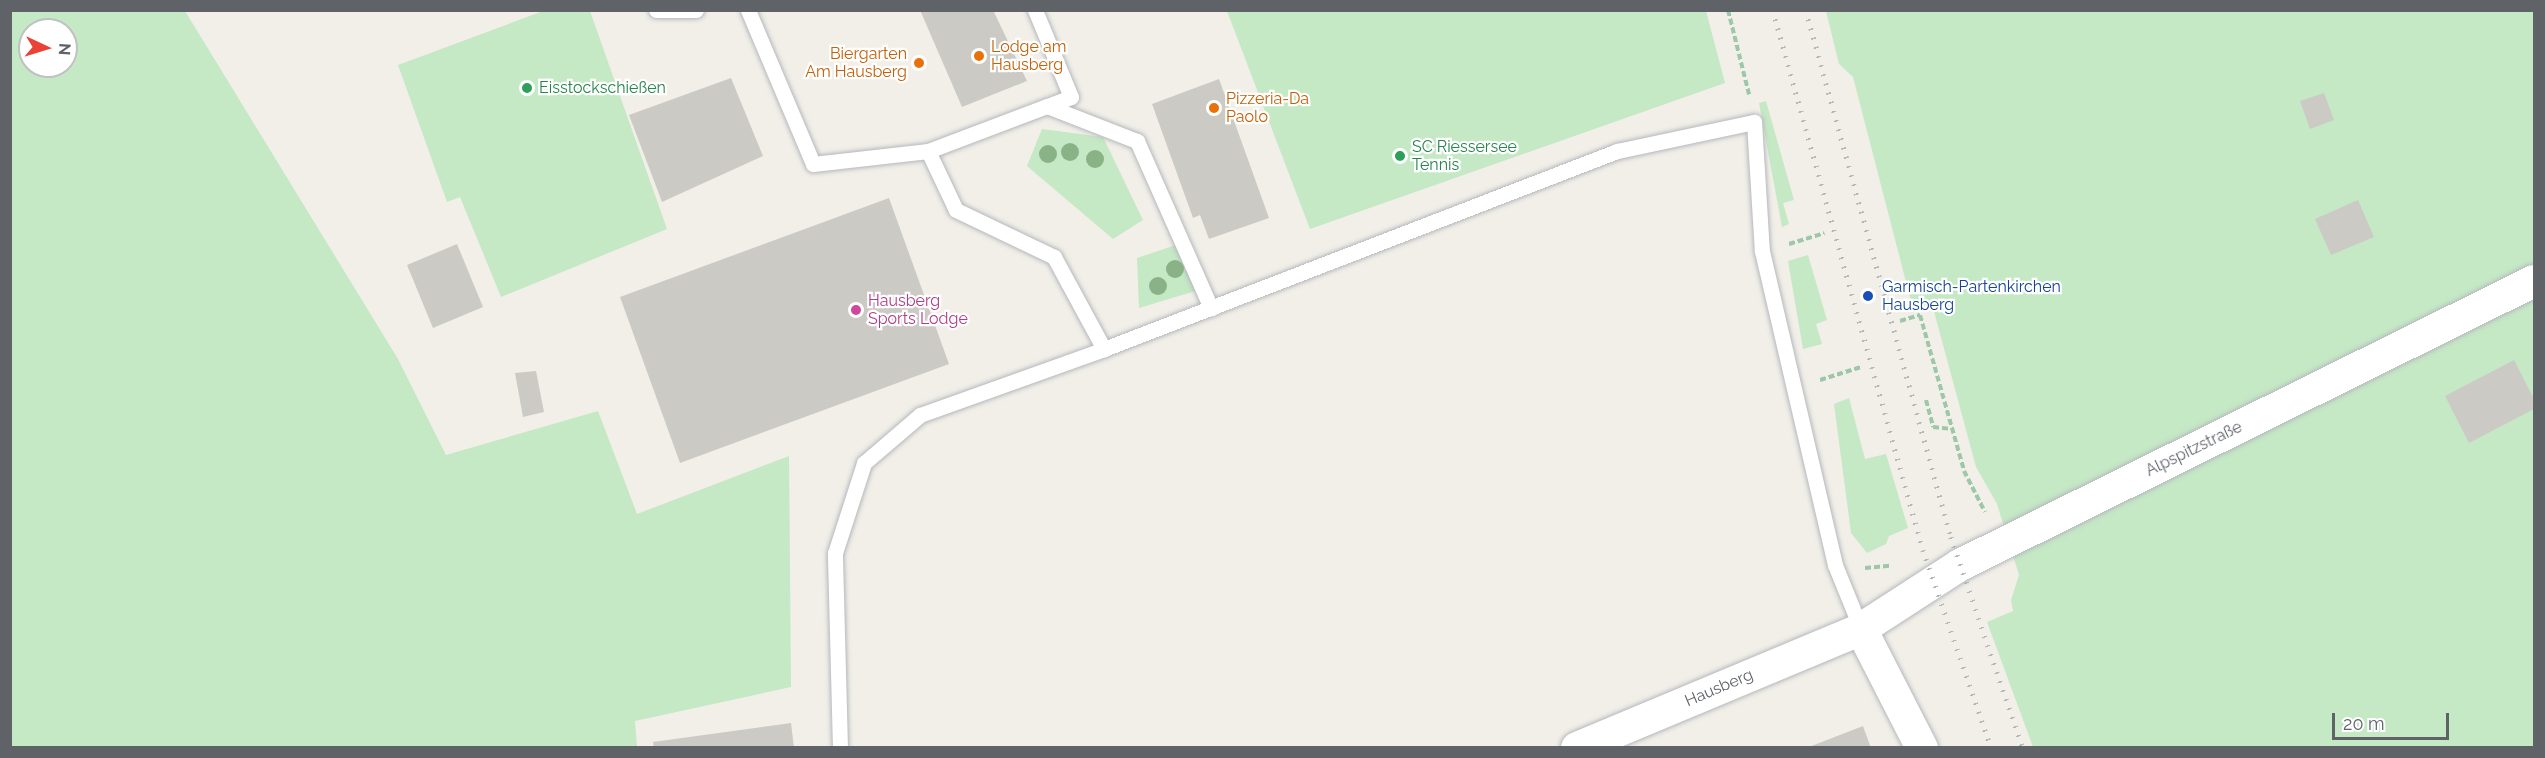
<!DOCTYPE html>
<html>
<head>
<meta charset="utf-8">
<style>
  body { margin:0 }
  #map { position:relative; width:2545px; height:758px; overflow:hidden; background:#f1efe8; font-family:Raleway,sans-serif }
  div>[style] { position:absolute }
  .green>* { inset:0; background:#c5e8c5 }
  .building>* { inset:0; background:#cccac5 }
  .path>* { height:4px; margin-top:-2px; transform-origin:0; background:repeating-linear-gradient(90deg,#9cc7a9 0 6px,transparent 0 9px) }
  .roads { filter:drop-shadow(0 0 2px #b5b8bc) drop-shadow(0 0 2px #b5b8bc) }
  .lane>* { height:15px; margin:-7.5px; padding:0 7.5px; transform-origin:7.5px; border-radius:7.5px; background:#fff }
  .street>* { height:32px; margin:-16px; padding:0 16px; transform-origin:16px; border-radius:16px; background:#fff }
  .rail>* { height:4.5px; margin-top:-2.25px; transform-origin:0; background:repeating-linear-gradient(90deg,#b6b7b8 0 1.5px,transparent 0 9.5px) }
  .trees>* { width:18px; height:18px; margin:-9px; border-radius:50%; background:#89b387 }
  .dots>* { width:16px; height:16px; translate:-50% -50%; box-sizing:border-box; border:3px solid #fff; border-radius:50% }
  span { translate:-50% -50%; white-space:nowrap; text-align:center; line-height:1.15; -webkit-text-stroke:4.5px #fff; paint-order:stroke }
  .food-label { font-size:16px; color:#c56008 }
  .left { translate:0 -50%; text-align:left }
  .right { translate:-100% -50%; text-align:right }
  .leisure-label { font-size:16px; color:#27864d }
  .transit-label { font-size:16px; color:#164399 }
  .hotel-label { font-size:16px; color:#b23c85 }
  .street-label { font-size:16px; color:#5f6368 }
  .frame { position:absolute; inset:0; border:12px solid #5f6368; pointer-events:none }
  .north { position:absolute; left:18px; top:18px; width:60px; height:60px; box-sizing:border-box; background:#fff; border:2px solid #bfc1c3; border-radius:50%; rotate:94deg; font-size:16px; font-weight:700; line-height:24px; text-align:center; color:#5f6368 }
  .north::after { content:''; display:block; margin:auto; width:21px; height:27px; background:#ea4335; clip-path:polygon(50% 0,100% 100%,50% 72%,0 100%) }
  .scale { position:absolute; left:2332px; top:713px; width:117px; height:27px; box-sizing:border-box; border:3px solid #5f6368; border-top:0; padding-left:8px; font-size:18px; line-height:21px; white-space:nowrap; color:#5f6368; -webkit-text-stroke:4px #fff; paint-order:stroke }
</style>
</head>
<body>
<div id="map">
  <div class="green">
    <div style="clip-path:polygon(546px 10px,590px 11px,667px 229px,501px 297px,460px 197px,447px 202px,398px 65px)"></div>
    <div style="clip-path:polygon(evenodd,10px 11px,185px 11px,398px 359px,446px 455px,598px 411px,637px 514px,789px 456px,791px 687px,635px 721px,637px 747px,11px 747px,10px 11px,30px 30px,66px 30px,66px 66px,30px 66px,30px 30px)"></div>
    <div style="clip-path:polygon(1227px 11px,1706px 11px,1725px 83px,1310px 229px)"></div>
    <div style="clip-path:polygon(1826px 11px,2534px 11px,2534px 747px,2033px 747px,1987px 622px,2013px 611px,2011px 600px,2019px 575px,1997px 504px,1976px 467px,1932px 304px,1913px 309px,1853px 77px,1839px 64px)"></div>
    <div style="clip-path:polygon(1766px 101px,1794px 200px,1783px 203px,1789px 224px,1782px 227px,1759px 103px)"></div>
    <div style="clip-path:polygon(1042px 129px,1103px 137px,1143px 220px,1113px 239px,1027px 166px)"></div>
    <div style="clip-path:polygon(1182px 243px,1202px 289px,1139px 308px,1137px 258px)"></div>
    <div style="clip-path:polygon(1808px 255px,1827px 320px,1816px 324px,1822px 344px,1803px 349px,1788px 261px)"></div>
    <div style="clip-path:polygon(1849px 398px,1865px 459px,1886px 454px,1908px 528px,1889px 536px,1886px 544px,1867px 553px,1851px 533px,1834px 404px)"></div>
  </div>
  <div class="building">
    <div style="clip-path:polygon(920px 10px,993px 10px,1027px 81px,962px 107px)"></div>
    <div style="clip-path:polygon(731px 78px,763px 156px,662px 202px,629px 115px)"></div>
    <div style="clip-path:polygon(1219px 79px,1269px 218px,1209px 239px,1200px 215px,1193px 218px,1152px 104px)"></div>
    <div style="clip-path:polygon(2324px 93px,2334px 120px,2310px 129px,2300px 101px)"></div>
    <div style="clip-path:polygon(889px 198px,949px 364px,680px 463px,620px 297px)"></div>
    <div style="clip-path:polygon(2358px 200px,2374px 237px,2331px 255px,2315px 219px)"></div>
    <div style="clip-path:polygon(457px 244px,483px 307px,433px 328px,407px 265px)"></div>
    <div style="clip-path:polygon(2514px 360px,2534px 399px,2534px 409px,2469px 443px,2445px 396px)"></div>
    <div style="clip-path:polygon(536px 371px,544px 412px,523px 417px,515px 373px)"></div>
    <div style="clip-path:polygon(791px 723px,794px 748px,654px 748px,653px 742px)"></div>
    <div style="clip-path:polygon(1863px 726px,1871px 748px,1809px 748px,1809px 747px)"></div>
  </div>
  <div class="path">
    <div style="left:1728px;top:10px;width:87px;rotate:76deg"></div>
    <div style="left:1789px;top:244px;width:37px;rotate:-17deg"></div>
    <div style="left:1900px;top:321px;width:21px;rotate:-17deg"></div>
    <div style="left:1920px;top:315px;width:162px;rotate:74.2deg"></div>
    <div style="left:1964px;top:471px;width:46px;rotate:62.9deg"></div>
    <div style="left:1820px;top:380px;width:43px;rotate:-17.6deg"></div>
    <div style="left:1926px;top:400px;width:28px;rotate:75deg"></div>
    <div style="left:1933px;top:427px;width:18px;rotate:6deg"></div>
    <div style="left:1865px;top:568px;width:25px;rotate:-5deg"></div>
  </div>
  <div class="roads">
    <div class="lane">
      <div style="left:656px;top:10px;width:40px"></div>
      <div style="left:748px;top:10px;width:167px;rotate:67.1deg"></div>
      <div style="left:813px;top:164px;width:116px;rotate:-6.4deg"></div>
      <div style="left:928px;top:151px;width:65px;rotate:64.6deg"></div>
      <div style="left:956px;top:210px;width:109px;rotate:25.6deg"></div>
      <div style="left:1054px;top:257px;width:105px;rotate:61.5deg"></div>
      <div style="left:1035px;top:10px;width:94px;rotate:67.5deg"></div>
      <div style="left:1071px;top:97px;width:26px;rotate:159deg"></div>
      <div style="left:928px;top:151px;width:127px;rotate:-20.7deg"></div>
      <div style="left:1047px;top:106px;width:97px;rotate:21.3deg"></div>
      <div style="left:1137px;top:141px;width:183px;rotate:66.1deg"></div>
      <div style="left:840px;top:748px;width:195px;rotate:-91.5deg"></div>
      <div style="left:835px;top:553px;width:95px;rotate:-72.1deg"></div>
      <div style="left:864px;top:463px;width:74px;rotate:-40.6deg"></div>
      <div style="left:920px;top:415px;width:195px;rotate:-19.7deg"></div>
      <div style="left:1104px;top:349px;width:550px;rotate:-21.1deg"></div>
      <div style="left:1617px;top:151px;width:140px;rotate:-12deg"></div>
      <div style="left:1754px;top:122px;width:129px;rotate:86.5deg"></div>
      <div style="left:1762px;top:251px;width:322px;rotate:76.9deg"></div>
      <div style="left:1835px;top:565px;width:69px;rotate:67.9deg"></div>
    </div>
    <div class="street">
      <div style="left:1861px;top:629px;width:134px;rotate:62.9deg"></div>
      <div style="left:1577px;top:748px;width:308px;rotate:-22.7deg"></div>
      <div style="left:1861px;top:629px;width:118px;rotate:-32.9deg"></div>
      <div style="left:1960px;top:565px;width:640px;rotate:-26.32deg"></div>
    </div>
  </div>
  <div class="rail">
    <div style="left:1773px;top:10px;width:560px;rotate:74.48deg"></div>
    <div style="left:1923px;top:550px;width:209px;rotate:71deg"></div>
    <div style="left:1806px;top:10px;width:547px;rotate:74.62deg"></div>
    <div style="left:1951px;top:537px;width:223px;rotate:71.2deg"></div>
  </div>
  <div class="trees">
    <div style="left:1070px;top:152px"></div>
    <div style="left:1048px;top:154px"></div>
    <div style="left:1095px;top:159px"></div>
    <div style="left:1175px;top:269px"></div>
    <div style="left:1158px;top:286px"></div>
  </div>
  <div class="dots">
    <div style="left:979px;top:56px;background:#e8710a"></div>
    <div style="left:919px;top:63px;background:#e8710a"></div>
    <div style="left:527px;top:88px;background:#2e9e5b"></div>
    <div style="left:1214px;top:108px;background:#e8710a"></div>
    <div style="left:1400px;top:156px;background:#2e9e5b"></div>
    <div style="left:1868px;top:296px;background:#1a4fb4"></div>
    <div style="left:856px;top:310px;background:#d1479c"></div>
  </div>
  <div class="food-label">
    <span class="left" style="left:991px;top:56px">Lodge am<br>Hausberg</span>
    <span class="right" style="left:907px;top:63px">Biergarten<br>Am Hausberg</span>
    <span class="left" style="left:1226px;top:108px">Pizzeria-Da<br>Paolo</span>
  </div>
  <div class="leisure-label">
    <span class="left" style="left:539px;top:88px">Eisstockschießen</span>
    <span class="left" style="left:1412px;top:156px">SC Riessersee<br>Tennis</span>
  </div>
  <div class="transit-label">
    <span class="left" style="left:1882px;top:296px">Garmisch-Partenkirchen<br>Hausberg</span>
  </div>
  <div class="hotel-label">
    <span class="left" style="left:868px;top:310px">Hausberg<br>Sports Lodge</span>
  </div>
  <div class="street-label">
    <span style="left:2194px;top:449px;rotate:-26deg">Alpspitzstraße</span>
    <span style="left:1719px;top:688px;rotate:-23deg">Hausberg</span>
  </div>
  <div class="frame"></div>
  <div class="north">N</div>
  <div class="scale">20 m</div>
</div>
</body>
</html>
